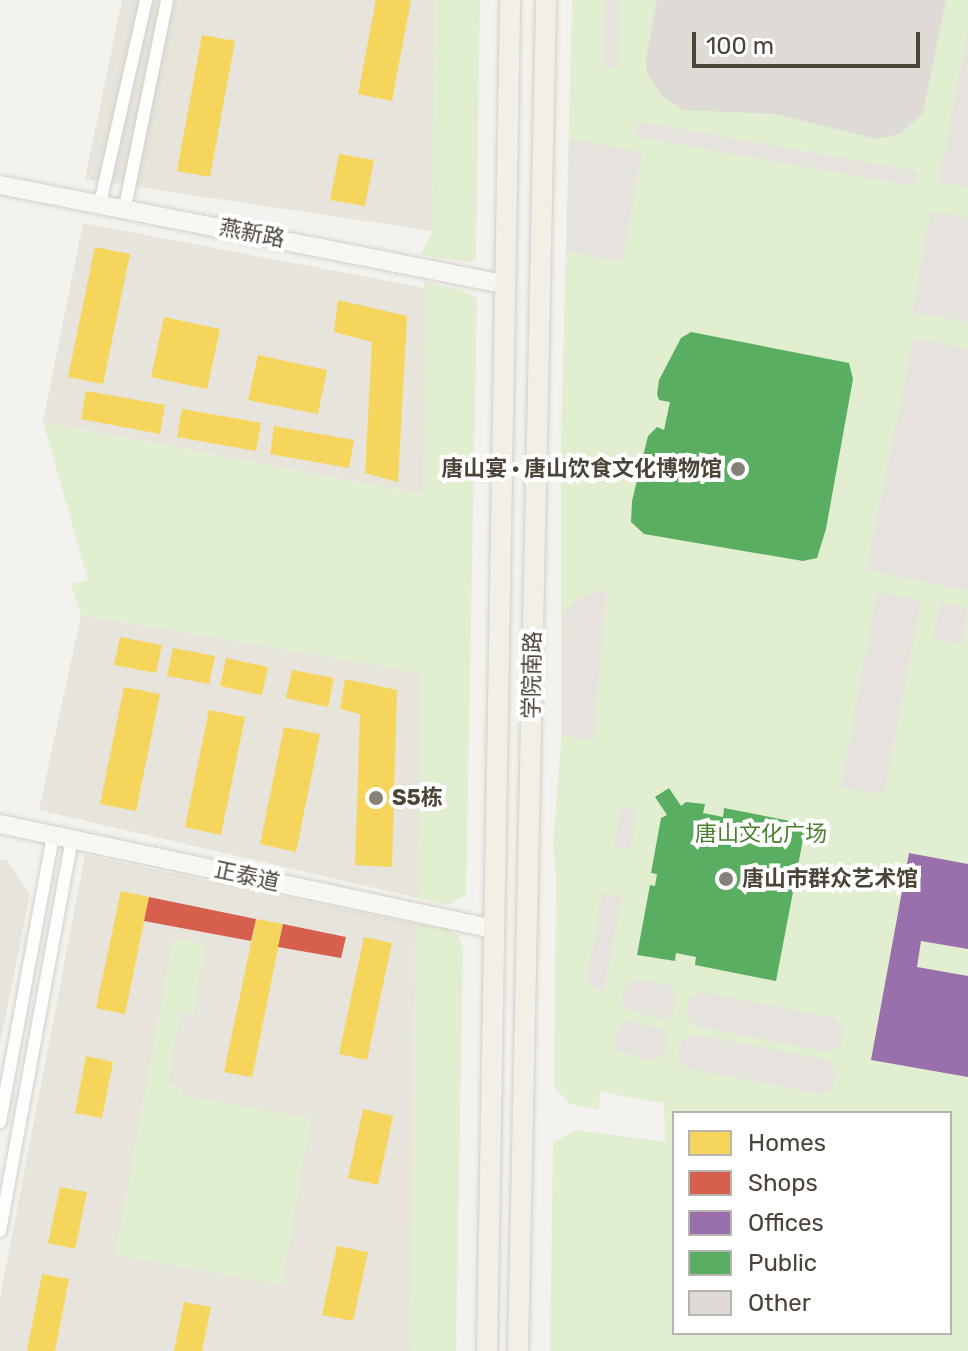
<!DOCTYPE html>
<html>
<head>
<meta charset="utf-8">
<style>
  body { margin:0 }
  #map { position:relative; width:968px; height:1351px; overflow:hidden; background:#f4f2ee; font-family:Rubik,"Noto Sans SC",sans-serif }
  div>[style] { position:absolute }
  .residential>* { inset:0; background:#e7e4dc }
  .green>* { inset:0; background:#e1eecf }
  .parking>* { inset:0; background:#e6e3df }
  .homes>* { inset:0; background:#f6d55c }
  .shops>* { inset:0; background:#d6604d }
  .offices>* { inset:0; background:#9970ab }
  .public>* { inset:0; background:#5aae61 }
  .building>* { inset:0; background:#dedbd6 }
  .roads { filter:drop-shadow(0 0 2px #d2d0cb) drop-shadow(0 0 2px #d2d0cb) }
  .street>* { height:12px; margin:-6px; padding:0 6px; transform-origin:6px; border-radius:6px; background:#fdfdfc }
  .secondary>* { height:18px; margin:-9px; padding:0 9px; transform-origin:9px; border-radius:9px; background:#f7f6f1 }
  .primary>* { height:20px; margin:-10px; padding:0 10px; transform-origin:10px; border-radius:10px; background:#f2efe6 }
  .dots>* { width:22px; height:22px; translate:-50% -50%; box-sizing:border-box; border:4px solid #fff; border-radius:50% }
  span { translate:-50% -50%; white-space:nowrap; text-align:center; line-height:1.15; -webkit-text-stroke:8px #fff; paint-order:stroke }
  .street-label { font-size:22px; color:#4b4439 }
  .poi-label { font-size:22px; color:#4b4439; font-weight:700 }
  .right { translate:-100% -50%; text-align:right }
  .left { translate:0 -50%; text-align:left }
  .park-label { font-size:22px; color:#4a7f2a }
  .legend { position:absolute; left:672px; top:1111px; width:280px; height:224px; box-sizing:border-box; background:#fff; border:2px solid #b7b4b0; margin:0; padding:10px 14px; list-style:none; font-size:24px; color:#4b4439 }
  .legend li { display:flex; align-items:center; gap:16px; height:40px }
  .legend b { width:40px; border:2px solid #b7b4b0 }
  .scale { position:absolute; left:692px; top:32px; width:228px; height:36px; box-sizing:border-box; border:4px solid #4b4439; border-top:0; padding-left:10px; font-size:24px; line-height:28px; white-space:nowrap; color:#4b4439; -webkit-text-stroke:6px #fff; paint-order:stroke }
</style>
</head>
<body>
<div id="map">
  <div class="residential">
    <div style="clip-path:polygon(122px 0,434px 0,432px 231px,85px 179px)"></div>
    <div style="clip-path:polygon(83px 223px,424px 288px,424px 495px,43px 422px)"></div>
    <div style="clip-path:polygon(81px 615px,421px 672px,418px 898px,39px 810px)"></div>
    <div style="clip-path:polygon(85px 855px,416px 924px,410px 1351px,0 1351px,0 1298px)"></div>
    <div style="clip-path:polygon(0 859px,7px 860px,30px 894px,0 1044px)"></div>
  </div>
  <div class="green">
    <div style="clip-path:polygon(434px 0,480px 0,476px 260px,470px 262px,421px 255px,432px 231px)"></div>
    <div style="clip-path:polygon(evenodd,572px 0,968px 0,968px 1351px,550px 1351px,553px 1143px,576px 1130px,665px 1142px,664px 1103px,600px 1092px,599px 1110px,568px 1103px,554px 1086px,556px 876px,553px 843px,561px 744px,561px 443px,572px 0,674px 1113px,950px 1113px,950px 1333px,674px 1333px,674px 1113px)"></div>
    <div style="clip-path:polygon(424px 282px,461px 290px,477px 298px,466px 895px,448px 905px,418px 898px,421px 673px,81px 615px,71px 584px,88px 580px,43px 422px,423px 495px)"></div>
    <div style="clip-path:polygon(416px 924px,449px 929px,458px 936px,463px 948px,456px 1351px,410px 1351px)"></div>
    <div style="clip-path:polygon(173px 938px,206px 944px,193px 1015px,180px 1013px,168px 1084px,183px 1088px,182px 1095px,311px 1119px,282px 1285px,115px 1255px)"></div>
  </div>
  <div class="parking">
    <div style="clip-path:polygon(606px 0,619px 0,618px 68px,604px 68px)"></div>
    <div style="clip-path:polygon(968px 30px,968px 187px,939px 182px)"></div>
    <div style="clip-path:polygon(641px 122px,916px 171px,919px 176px,913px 186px,638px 137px,633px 128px)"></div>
    <div style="clip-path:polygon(569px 138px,642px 153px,622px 262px,567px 251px)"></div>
    <div style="clip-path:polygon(931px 211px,968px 218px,968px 322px,912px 312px)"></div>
    <div style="clip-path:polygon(914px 338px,968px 349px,968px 591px,866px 570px)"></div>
    <div style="clip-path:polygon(607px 589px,593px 741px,561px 735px,562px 613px,581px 597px)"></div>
    <div style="clip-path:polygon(877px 592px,921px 600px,884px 795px,841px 787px)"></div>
    <div style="clip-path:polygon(940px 602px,968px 608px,962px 644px,933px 639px)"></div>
    <div style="clip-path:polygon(621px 808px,637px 810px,630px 850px,614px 847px)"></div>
    <div style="clip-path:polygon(602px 893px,622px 896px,603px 994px,587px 981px)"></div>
    <div style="clip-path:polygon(637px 979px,667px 985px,674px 990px,673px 1013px,660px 1019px,625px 1009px,622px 1003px,625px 986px)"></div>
    <div style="clip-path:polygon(701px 992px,835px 1018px,844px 1029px,840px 1046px,828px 1052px,694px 1026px,686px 1016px,689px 999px)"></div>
    <div style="clip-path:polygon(629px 1021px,660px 1028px,666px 1033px,665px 1055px,653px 1061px,617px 1051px,614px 1045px,618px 1028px)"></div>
    <div style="clip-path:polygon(693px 1034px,827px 1060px,836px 1071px,832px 1088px,820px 1094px,686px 1068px,678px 1058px,681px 1041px)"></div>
  </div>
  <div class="homes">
    <div style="clip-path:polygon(376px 0,411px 0,392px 101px,358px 94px)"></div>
    <div style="clip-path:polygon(202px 35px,235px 41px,210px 177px,177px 171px)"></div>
    <div style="clip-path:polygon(339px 154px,374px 160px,365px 206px,330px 200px)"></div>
    <div style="clip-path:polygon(95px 247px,130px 254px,103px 384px,68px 377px)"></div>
    <div style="clip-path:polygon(338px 300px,407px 316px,398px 482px,365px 473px,372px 342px,334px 332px)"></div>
    <div style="clip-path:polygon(164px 317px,220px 329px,207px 389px,151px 377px)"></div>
    <div style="clip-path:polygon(258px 355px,327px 370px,318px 414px,248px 400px)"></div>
    <div style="clip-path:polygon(86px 391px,165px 405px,160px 434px,81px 419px)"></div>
    <div style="clip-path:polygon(182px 409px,261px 423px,256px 451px,177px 437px)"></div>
    <div style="clip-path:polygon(274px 426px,354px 440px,349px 468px,270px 454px)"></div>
    <div style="clip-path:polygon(120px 637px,162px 645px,156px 673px,114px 665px)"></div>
    <div style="clip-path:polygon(173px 648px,215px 656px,209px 684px,167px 676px)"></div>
    <div style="clip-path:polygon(226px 658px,268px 667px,262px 695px,220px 686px)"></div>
    <div style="clip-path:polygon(292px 670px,334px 678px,328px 707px,286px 698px)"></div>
    <div style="clip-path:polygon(345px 679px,397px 690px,392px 867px,355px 865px,360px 714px,340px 709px)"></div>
    <div style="clip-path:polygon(124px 687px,160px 694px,136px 811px,100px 804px)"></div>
    <div style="clip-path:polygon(209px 710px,245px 717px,221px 835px,185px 827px)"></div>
    <div style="clip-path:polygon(284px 727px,320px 734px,296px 852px,260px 844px)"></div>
    <div style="clip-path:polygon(121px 891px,149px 897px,125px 1014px,96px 1008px)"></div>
    <div style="clip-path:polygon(256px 919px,283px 924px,252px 1077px,224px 1072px)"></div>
    <div style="clip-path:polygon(364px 937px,392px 943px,367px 1060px,339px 1054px)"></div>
    <div style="clip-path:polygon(86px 1056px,113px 1062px,102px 1118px,75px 1113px)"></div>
    <div style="clip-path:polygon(363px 1109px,393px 1116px,378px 1185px,348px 1178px)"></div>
    <div style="clip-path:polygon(60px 1187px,87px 1192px,75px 1249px,48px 1243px)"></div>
    <div style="clip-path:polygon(337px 1246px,368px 1252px,353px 1321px,322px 1315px)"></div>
    <div style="clip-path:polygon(42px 1274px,69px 1279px,55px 1351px,27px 1351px)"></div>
    <div style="clip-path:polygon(184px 1302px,211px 1307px,202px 1351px,174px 1351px)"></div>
  </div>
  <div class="shops">
    <div style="clip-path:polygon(149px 897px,256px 919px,251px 941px,144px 921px)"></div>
    <div style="clip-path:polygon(283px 924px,346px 937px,341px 958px,278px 947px)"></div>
  </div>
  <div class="offices">
    <div style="clip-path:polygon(909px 853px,968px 864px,968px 949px,921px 941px,917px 967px,968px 976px,968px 1077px,871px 1060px)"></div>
  </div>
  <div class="public">
    <div style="clip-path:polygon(691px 332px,849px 363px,853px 379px,826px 529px,817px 558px,803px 561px,644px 534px,631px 522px,632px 501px,648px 436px,657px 427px,664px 430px,670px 402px,659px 400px,657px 394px,659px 380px,681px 338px)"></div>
    <div style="clip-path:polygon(669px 788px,681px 806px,686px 802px,705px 804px,703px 813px,723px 817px,724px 808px,806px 824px,776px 981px,695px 965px,696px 957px,676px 953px,675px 961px,637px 955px,650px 885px,655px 886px,657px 874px,651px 873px,661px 818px,667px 815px,655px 797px)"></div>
  </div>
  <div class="building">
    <div style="clip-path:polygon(657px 0,946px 0,923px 113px,900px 134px,877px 139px,775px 114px,683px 110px,662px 96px,647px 73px,646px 60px)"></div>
  </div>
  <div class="roads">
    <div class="street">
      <div style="left:100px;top:203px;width:208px;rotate:-77.2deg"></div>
      <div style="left:125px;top:207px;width:210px;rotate:-78.5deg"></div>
      <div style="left:0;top:1122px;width:292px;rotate:-79.5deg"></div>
      <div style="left:0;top:1231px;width:399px;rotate:-79.6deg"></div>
    </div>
    <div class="secondary">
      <div style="left:0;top:185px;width:513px;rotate:11.13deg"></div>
      <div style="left:0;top:824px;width:505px;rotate:12deg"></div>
    </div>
    <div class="primary">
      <div style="left:487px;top:1351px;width:1351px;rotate:-89.02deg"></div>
      <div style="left:518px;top:1351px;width:1351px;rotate:-88.81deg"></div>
    </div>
  </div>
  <div class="dots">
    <div style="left:738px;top:469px;background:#868178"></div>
    <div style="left:376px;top:798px;background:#868178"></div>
    <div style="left:726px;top:879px;background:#868178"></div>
  </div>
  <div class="street-label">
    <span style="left:252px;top:233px;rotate:11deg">燕新路</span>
    <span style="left:532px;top:675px;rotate:-89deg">学院南路</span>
    <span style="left:247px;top:876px;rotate:12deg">正泰道</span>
  </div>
  <div class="poi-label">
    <span class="right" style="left:722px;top:469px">唐山宴 · 唐山饮食文化博物馆</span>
    <span class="left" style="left:392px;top:798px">S5栋</span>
    <span class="left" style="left:742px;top:879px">唐山市群众艺术馆</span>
  </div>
  <div class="park-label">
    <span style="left:761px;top:834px">唐山文化广场</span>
  </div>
  <ul class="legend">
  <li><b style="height:22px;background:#f6d55c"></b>Homes</li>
  <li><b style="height:22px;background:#d6604d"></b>Shops</li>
  <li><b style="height:22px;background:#9970ab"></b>Offices</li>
  <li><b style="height:22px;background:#5aae61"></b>Public</li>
  <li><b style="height:22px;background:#dedbd6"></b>Other</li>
  </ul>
  <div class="scale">100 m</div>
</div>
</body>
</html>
